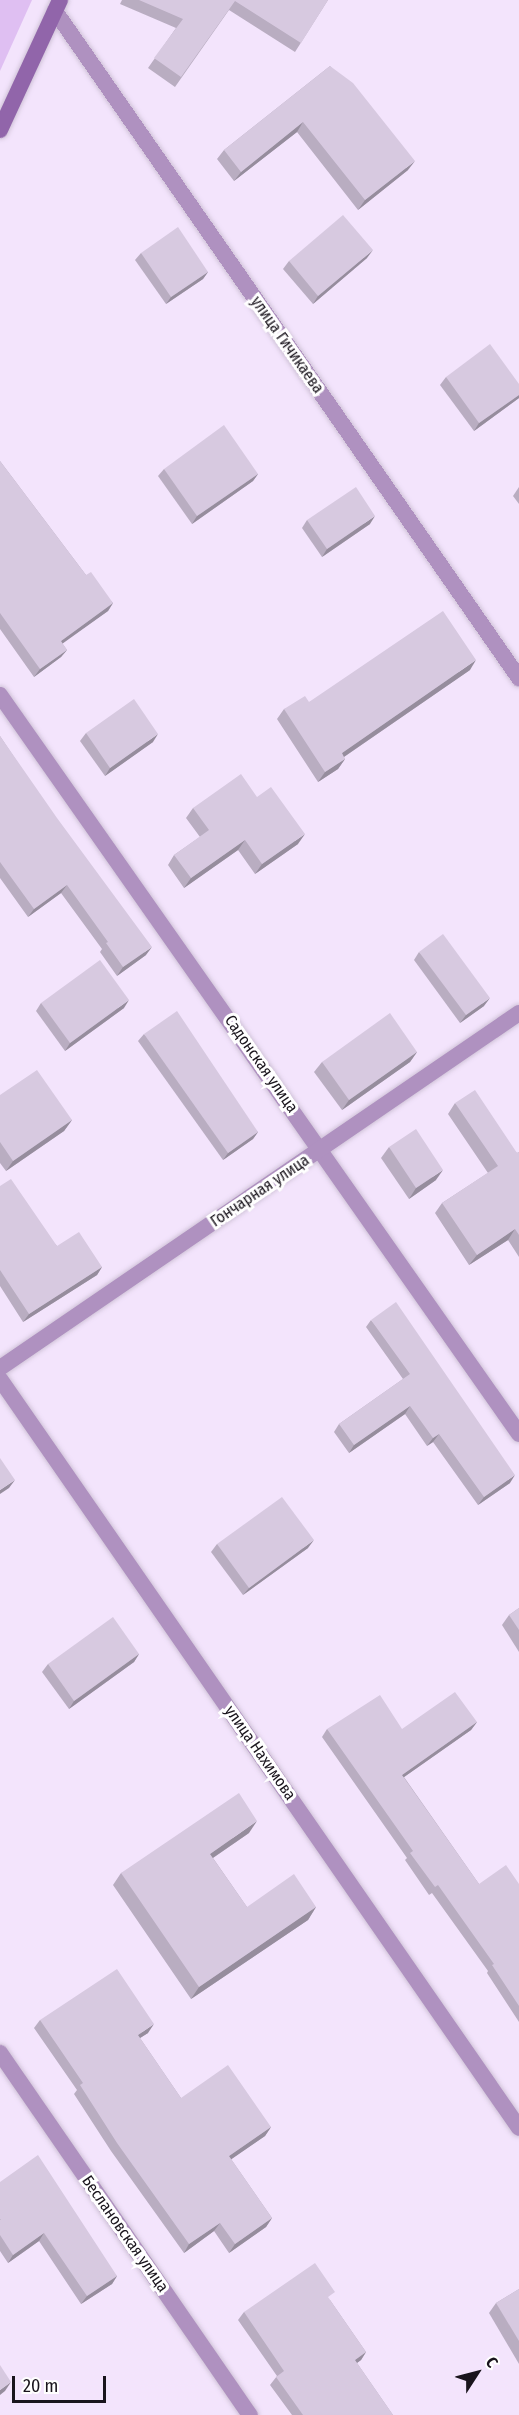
<!DOCTYPE html>
<html>
<head>
<meta charset="utf-8">
<style>
  body { margin:0 }
  #map { position:relative; width:519px; height:2415px; overflow:hidden; background:#f3e4fc; font-family:"Fira Sans Condensed",sans-serif }
  div>[style] { position:absolute }
  .green>* { inset:0; background:#dfbff2 }
  .roads { filter:drop-shadow(0 0 2px #d0c3d8) drop-shadow(0 0 2px #d0c3d8) }
  .minor>* { height:16px; margin:-8px; padding:0 8px; transform-origin:8px; border-radius:8px; background:#af91c0 }
  .secondary>* { height:16px; margin:-8px; padding:0 8px; transform-origin:8px; border-radius:8px; background:#9165aa }
  .wall>* { inset:0; background:#b9adc1 }
  .shaded-wall>* { inset:0; background:#968d9d }
  .building>* { inset:0; background:#d7c9e0 }
  span { translate:-50% -50%; white-space:nowrap; text-align:center; line-height:1.15; -webkit-text-stroke:6px #fff; paint-order:stroke }
  .street-label { font-size:16px; color:#19141c }
  .north { position:absolute; left:447px; top:2343px; width:60px; height:60px; -webkit-text-stroke:4px #fff; paint-order:stroke; rotate:54deg; font-size:16px; font-weight:700; line-height:24px; text-align:center; color:#19141c }
  .north::after { content:''; display:block; margin:auto; width:21px; height:27px; background:#19141c; clip-path:polygon(50% 0,100% 100%,50% 72%,0 100%) }
  .scale { position:absolute; left:12px; top:2376px; width:94px; height:27px; box-sizing:border-box; border:3px solid #19141c; border-top:0; padding-left:8px; font-size:18px; line-height:21px; white-space:nowrap; color:#19141c; -webkit-text-stroke:4px #fff; paint-order:stroke }
</style>
</head>
<body>
<div id="map">
  <div class="green">
    <div style="clip-path:polygon(0 0,32px 0,0 71px)"></div>
  </div>
  <div class="roads">
    <div class="minor">
      <div style="left:55px;top:11px;width:813px;rotate:55.18deg"></div>
      <div style="left:0;top:695px;width:903px;rotate:54.92deg"></div>
      <div style="left:0;top:1368px;width:629px;rotate:-34.37deg"></div>
      <div style="left:0;top:1379px;width:911px;rotate:55.28deg"></div>
      <div style="left:0;top:2053px;width:440px;rotate:55.4deg"></div>
    </div>
    <div class="secondary">
      <div style="left:0;top:130px;width:143px;rotate:-65.2deg"></div>
    </div>
  </div>
  <div class="wall">
    <div style="clip-path:polygon(122px 0,328px 0,295px 52px,229px 10px,175px 87px,148px 68px,176px 28px,120px 4px)"></div>
    <div style="clip-path:polygon(330px 66px,408px 170px,358px 210px,297px 132px,234px 181px,217px 159px,224px 150px)"></div>
    <div style="clip-path:polygon(141px 253px,208px 272px,203px 279px,166px 304px,135px 260px)"></div>
    <div style="clip-path:polygon(367px 258px,313px 304px,283px 269px,289px 261px)"></div>
    <div style="clip-path:polygon(446px 377px,519px 384px,519px 398px,474px 431px,440px 385px)"></div>
    <div style="clip-path:polygon(0 461px,86px 575px,113px 603px,108px 611px,62px 643px,67px 650px,61px 657px,34px 677px,0 629px)"></div>
    <div style="clip-path:polygon(164px 469px,258px 474px,253px 481px,192px 524px,158px 476px)"></div>
    <div style="clip-path:polygon(519px 487px,519px 504px,513px 496px)"></div>
    <div style="clip-path:polygon(307px 520px,370px 524px,322px 557px,302px 528px)"></div>
    <div style="clip-path:polygon(470px 670px,344px 757px,345px 759px,338px 769px,318px 782px,277px 719px,284px 709px,309px 702px)"></div>
    <div style="clip-path:polygon(86px 733px,153px 742px,105px 776px,80px 741px)"></div>
    <div style="clip-path:polygon(0 736px,146px 955px,117px 976px,100px 952px,102px 949px,61px 893px,28px 917px,0 878px)"></div>
    <div style="clip-path:polygon(257px 797px,298px 844px,255px 874px,238px 850px,184px 888px,168px 865px,174px 855px,200px 837px,186px 818px,193px 808px)"></div>
    <div style="clip-path:polygon(419px 952px,484px 1006px,460px 1023px,414px 960px)"></div>
    <div style="clip-path:polygon(41px 1003px,124px 1008px,65px 1051px,36px 1011px)"></div>
    <div style="clip-path:polygon(144px 1034px,258px 1132px,253px 1139px,223px 1160px,138px 1041px)"></div>
    <div style="clip-path:polygon(417px 1052px,410px 1062px,342px 1110px,314px 1072px,322px 1062px)"></div>
    <div style="clip-path:polygon(0 1095px,72px 1120px,64px 1131px,6px 1171px,0 1163px)"></div>
    <div style="clip-path:polygon(455px 1103px,517px 1153px,519px 1152px,519px 1257px,508px 1240px,469px 1265px,435px 1213px,442px 1203px,488px 1173px,448px 1114px)"></div>
    <div style="clip-path:polygon(389px 1147px,436px 1180px,409px 1199px,381px 1158px)"></div>
    <div style="clip-path:polygon(0 1186px,57px 1246px,102px 1267px,97px 1275px,23px 1322px,0 1286px)"></div>
    <div style="clip-path:polygon(371px 1320px,510px 1483px,478px 1505px,433px 1442px,427px 1446px,405px 1414px,349px 1453px,334px 1432px,339px 1424px,403px 1379px,366px 1327px)"></div>
    <div style="clip-path:polygon(217px 1544px,308px 1548px,243px 1595px,211px 1552px)"></div>
    <div style="clip-path:polygon(519px 1608px,519px 1652px,502px 1625px,509px 1615px)"></div>
    <div style="clip-path:polygon(139px 1654px,134px 1662px,69px 1709px,42px 1672px,48px 1664px)"></div>
    <div style="clip-path:polygon(477px 1722px,471px 1730px,404px 1777px,479px 1884px,519px 1884px,519px 2022px,487px 1973px,488px 1971px,432px 1893px,429px 1895px,405px 1860px,407px 1858px,322px 1737px,327px 1729px,402px 1729px)"></div>
    <div style="clip-path:polygon(249px 1833px,213px 1858px,247px 1907px,316px 1907px,308px 1920px,191px 1999px,113px 1885px,121px 1873px)"></div>
    <div style="clip-path:polygon(40px 2020px,148px 2033px,140px 2038px,181px 2098px,271px 2127px,265px 2136px,231px 2159px,272px 2218px,266px 2227px,229px 2253px,214px 2231px,184px 2253px,111px 2151px,74px 2094px,77px 2090px,34px 2028px)"></div>
    <div style="clip-path:polygon(0 2182px,117px 2276px,112px 2284px,81px 2304px,39px 2241px,8px 2263px,0 2251px)"></div>
    <div style="clip-path:polygon(519px 2289px,519px 2364px,489px 2313px,496px 2303px)"></div>
    <div style="clip-path:polygon(330px 2300px,366px 2352px,361px 2360px,357px 2363px,393px 2415px,292px 2415px,270px 2385px,277px 2376px,238px 2320px,244px 2312px)"></div>
  </div>
  <div class="shaded-wall">
    <div style="clip-path:polygon(303px 122px,297px 132px,234px 181px,241px 172px)"></div>
    <div style="clip-path:polygon(415px 161px,408px 170px,358px 210px,365px 200px)"></div>
    <div style="clip-path:polygon(373px 250px,367px 258px,313px 304px,318px 296px)"></div>
    <div style="clip-path:polygon(208px 272px,203px 279px,166px 304px,171px 297px)"></div>
    <div style="clip-path:polygon(519px 395px,519px 398px,474px 431px,479px 423px)"></div>
    <div style="clip-path:polygon(258px 474px,253px 481px,192px 524px,197px 516px)"></div>
    <div style="clip-path:polygon(375px 516px,370px 524px,322px 557px,327px 549px)"></div>
    <div style="clip-path:polygon(113px 603px,108px 611px,55px 649px,61px 641px)"></div>
    <div style="clip-path:polygon(67px 650px,61px 657px,34px 677px,40px 669px)"></div>
    <div style="clip-path:polygon(476px 660px,470px 670px,335px 763px,342px 753px)"></div>
    <div style="clip-path:polygon(158px 734px,153px 742px,105px 776px,110px 768px)"></div>
    <div style="clip-path:polygon(345px 759px,338px 769px,318px 782px,325px 772px)"></div>
    <div style="clip-path:polygon(305px 834px,298px 844px,255px 874px,262px 864px)"></div>
    <div style="clip-path:polygon(245px 840px,238px 850px,184px 888px,191px 878px)"></div>
    <div style="clip-path:polygon(67px 885px,61px 893px,28px 917px,34px 909px)"></div>
    <div style="clip-path:polygon(152px 947px,146px 955px,117px 976px,123px 967px)"></div>
    <div style="clip-path:polygon(490px 998px,484px 1006px,460px 1023px,466px 1015px)"></div>
    <div style="clip-path:polygon(129px 1000px,124px 1008px,65px 1051px,70px 1043px)"></div>
    <div style="clip-path:polygon(417px 1052px,410px 1062px,342px 1110px,349px 1100px)"></div>
    <div style="clip-path:polygon(72px 1120px,64px 1131px,6px 1171px,13px 1161px)"></div>
    <div style="clip-path:polygon(258px 1132px,253px 1139px,223px 1160px,228px 1153px)"></div>
    <div style="clip-path:polygon(443px 1170px,436px 1180px,409px 1199px,416px 1188px)"></div>
    <div style="clip-path:polygon(515px 1229px,508px 1240px,469px 1265px,477px 1255px)"></div>
    <div style="clip-path:polygon(102px 1267px,97px 1275px,23px 1322px,29px 1314px)"></div>
    <div style="clip-path:polygon(410px 1406px,405px 1414px,349px 1453px,354px 1445px)"></div>
    <div style="clip-path:polygon(439px 1434px,433px 1442px,427px 1446px,433px 1438px)"></div>
    <div style="clip-path:polygon(515px 1475px,510px 1483px,478px 1505px,484px 1497px)"></div>
    <div style="clip-path:polygon(15px 1480px,9px 1488px,0 1494px,0 1490px)"></div>
    <div style="clip-path:polygon(314px 1540px,308px 1548px,243px 1595px,249px 1588px)"></div>
    <div style="clip-path:polygon(139px 1654px,134px 1662px,69px 1709px,74px 1701px)"></div>
    <div style="clip-path:polygon(477px 1722px,471px 1730px,397px 1782px,402px 1775px)"></div>
    <div style="clip-path:polygon(257px 1821px,249px 1833px,201px 1866px,210px 1854px)"></div>
    <div style="clip-path:polygon(316px 1907px,308px 1920px,191px 1999px,199px 1987px)"></div>
    <div style="clip-path:polygon(154px 2024px,148px 2033px,132px 2043px,138px 2035px)"></div>
    <div style="clip-path:polygon(271px 2127px,265px 2136px,223px 2165px,229px 2156px)"></div>
    <div style="clip-path:polygon(272px 2218px,266px 2227px,229px 2253px,235px 2244px)"></div>
    <div style="clip-path:polygon(220px 2223px,214px 2231px,184px 2253px,189px 2244px)"></div>
    <div style="clip-path:polygon(44px 2233px,39px 2241px,8px 2263px,13px 2255px)"></div>
    <div style="clip-path:polygon(117px 2276px,112px 2284px,81px 2304px,87px 2296px)"></div>
    <div style="clip-path:polygon(366px 2352px,361px 2360px,350px 2368px,355px 2360px)"></div>
    <div style="clip-path:polygon(11px 2382px,5px 2391px,0 2395px,0 2390px)"></div>
  </div>
  <div class="building">
    <div style="clip-path:polygon(139px 0,328px 0,301px 43px,235px 1px,181px 77px,154px 58px,183px 19px)"></div>
    <div style="clip-path:polygon(330px 66px,353px 83px,415px 161px,365px 200px,303px 122px,241px 172px,224px 150px)"></div>
    <div style="clip-path:polygon(343px 215px,373px 250px,318px 296px,289px 261px)"></div>
    <div style="clip-path:polygon(178px 227px,208px 272px,171px 297px,141px 253px)"></div>
    <div style="clip-path:polygon(490px 344px,519px 384px,519px 395px,479px 423px,446px 377px)"></div>
    <div style="clip-path:polygon(224px 425px,258px 474px,197px 516px,164px 469px)"></div>
    <div style="clip-path:polygon(0 461px,86px 575px,91px 572px,113px 603px,61px 641px,67px 650px,40px 669px,0 613px)"></div>
    <div style="clip-path:polygon(356px 487px,375px 516px,327px 549px,307px 520px)"></div>
    <div style="clip-path:polygon(443px 611px,476px 660px,342px 753px,345px 759px,325px 772px,284px 709px,305px 696px,309px 702px)"></div>
    <div style="clip-path:polygon(134px 699px,158px 734px,110px 768px,86px 733px)"></div>
    <div style="clip-path:polygon(0 736px,57px 818px,152px 947px,123px 967px,106px 943px,108px 942px,67px 885px,34px 909px,0 862px)"></div>
    <div style="clip-path:polygon(241px 774px,257px 797px,271px 787px,305px 834px,262px 864px,245px 840px,191px 878px,174px 855px,209px 830px,193px 808px)"></div>
    <div style="clip-path:polygon(443px 934px,490px 998px,466px 1015px,419px 952px)"></div>
    <div style="clip-path:polygon(100px 960px,129px 1000px,70px 1043px,41px 1003px)"></div>
    <div style="clip-path:polygon(177px 1011px,258px 1132px,228px 1153px,144px 1034px)"></div>
    <div style="clip-path:polygon(390px 1013px,417px 1052px,349px 1100px,322px 1062px)"></div>
    <div style="clip-path:polygon(37px 1070px,72px 1120px,13px 1161px,0 1142px,0 1095px)"></div>
    <div style="clip-path:polygon(475px 1090px,517px 1153px,519px 1152px,519px 1235px,515px 1229px,477px 1255px,442px 1203px,498px 1166px,455px 1103px)"></div>
    <div style="clip-path:polygon(416px 1129px,443px 1170px,416px 1188px,389px 1147px)"></div>
    <div style="clip-path:polygon(11px 1179px,57px 1246px,79px 1232px,102px 1267px,29px 1314px,0 1270px,0 1186px)"></div>
    <div style="clip-path:polygon(396px 1302px,515px 1475px,484px 1497px,439px 1434px,433px 1438px,410px 1406px,354px 1445px,339px 1424px,410px 1374px,371px 1320px)"></div>
    <div style="clip-path:polygon(0 1458px,15px 1480px,0 1490px)"></div>
    <div style="clip-path:polygon(282px 1497px,314px 1540px,249px 1588px,217px 1544px)"></div>
    <div style="clip-path:polygon(519px 1608px,519px 1630px,509px 1615px)"></div>
    <div style="clip-path:polygon(113px 1617px,139px 1654px,74px 1701px,48px 1664px)"></div>
    <div style="clip-path:polygon(455px 1692px,477px 1722px,402px 1775px,479px 1884px,506px 1865px,519px 1884px,519px 2006px,492px 1965px,494px 1964px,438px 1885px,435px 1887px,410px 1853px,413px 1851px,327px 1729px,380px 1695px,402px 1729px)"></div>
    <div style="clip-path:polygon(239px 1793px,257px 1821px,210px 1854px,247px 1907px,294px 1874px,316px 1907px,199px 1987px,121px 1873px)"></div>
    <div style="clip-path:polygon(117px 1969px,154px 2024px,138px 2035px,181px 2098px,228px 2065px,271px 2127px,229px 2156px,272px 2218px,235px 2244px,220px 2223px,189px 2244px,117px 2143px,80px 2085px,83px 2083px,40px 2020px)"></div>
    <div style="clip-path:polygon(38px 2155px,117px 2276px,87px 2296px,44px 2233px,13px 2255px,0 2235px,0 2220px,1px 2220px,0 2219px,0 2182px)"></div>
    <div style="clip-path:polygon(315px 2263px,335px 2292px,328px 2297px,366px 2352px,355px 2360px,393px 2415px,303px 2415px,276px 2377px,284px 2371px,244px 2312px)"></div>
    <div style="clip-path:polygon(519px 2289px,519px 2341px,496px 2303px)"></div>
    <div style="clip-path:polygon(0 2365px,11px 2382px,0 2390px)"></div>
  </div>
  <div class="street-label">
    <span style="left:287px;top:345px;rotate:55deg">улица Гичикаева</span>
    <span style="left:261px;top:1064px;rotate:55deg">Садонская улица</span>
    <span style="left:260px;top:1191px;rotate:-34deg">Гончарная улица</span>
    <span style="left:260px;top:1753px;rotate:55deg">улица Нахимова</span>
    <span style="left:125px;top:2234px;rotate:55deg">Беслановская улица</span>
  </div>
  <div class="north">С</div>
  <div class="scale">20 m</div>
</div>
</body>
</html>
